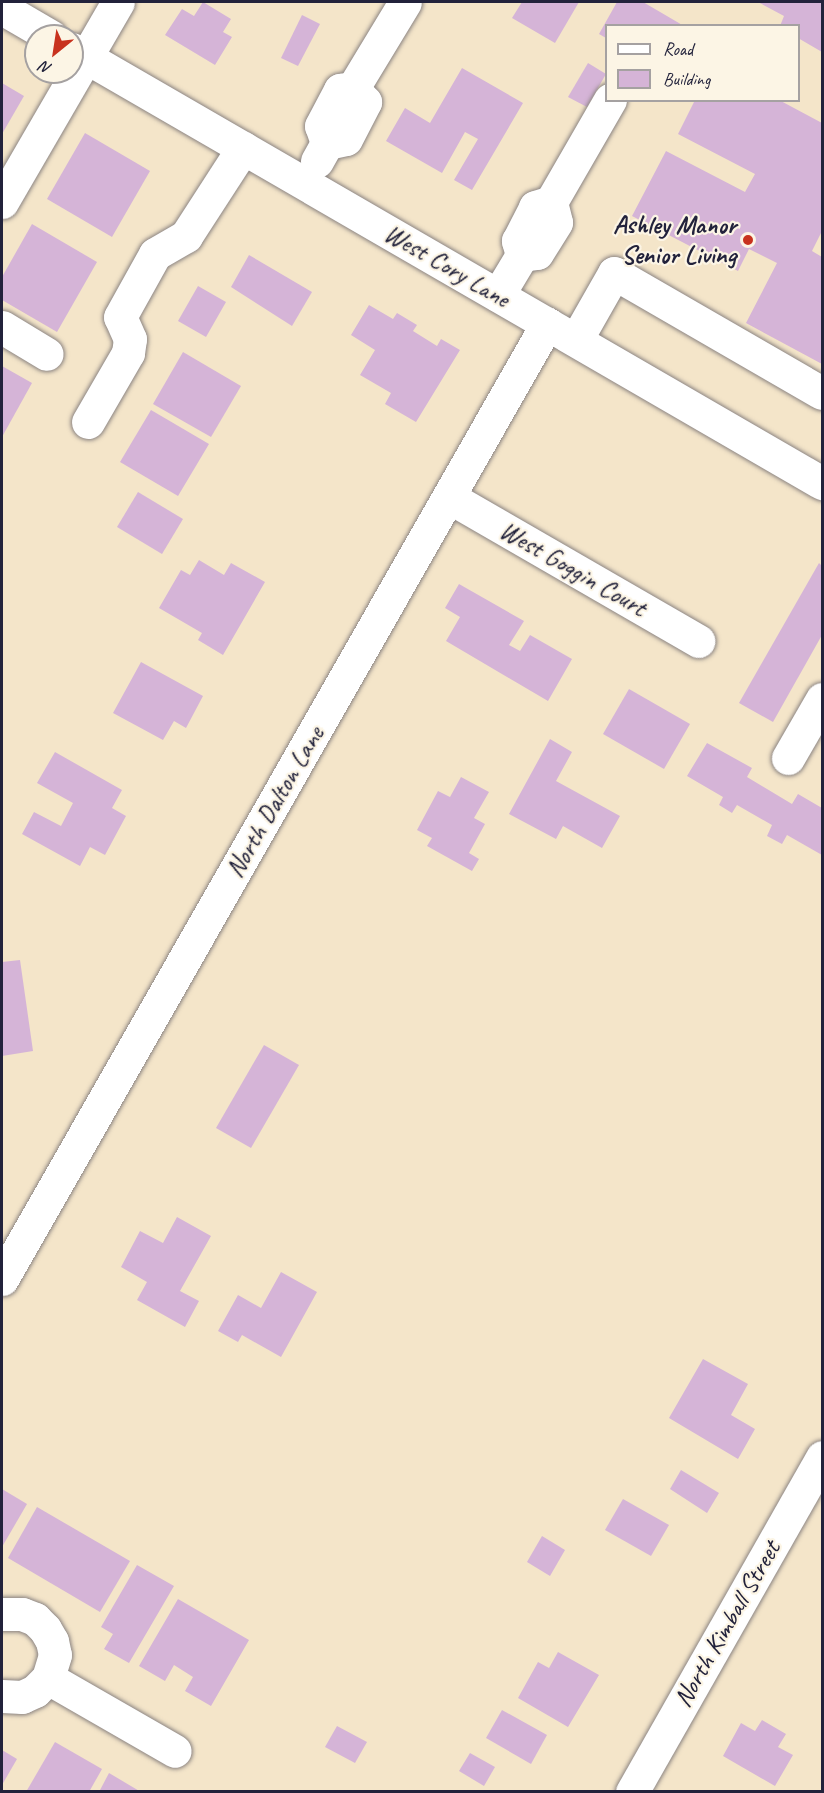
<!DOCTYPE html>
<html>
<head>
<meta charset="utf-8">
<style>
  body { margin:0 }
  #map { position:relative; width:824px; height:1793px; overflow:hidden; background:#f4e5c9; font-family:Caveat,sans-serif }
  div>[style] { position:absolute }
  .building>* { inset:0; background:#d5b4d7 }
  .roads { filter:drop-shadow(0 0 2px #8b8482) drop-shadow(0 0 2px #8b8482) }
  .minor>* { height:33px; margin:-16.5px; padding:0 16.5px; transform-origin:16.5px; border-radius:16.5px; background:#fff }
  .dots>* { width:16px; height:16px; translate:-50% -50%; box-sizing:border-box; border:3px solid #fcf5e5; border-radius:50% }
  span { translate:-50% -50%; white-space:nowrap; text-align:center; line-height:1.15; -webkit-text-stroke:4.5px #fcf5e5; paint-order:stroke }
  .poi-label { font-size:26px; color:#22223b; font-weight:700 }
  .right { translate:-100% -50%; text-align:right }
  .street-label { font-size:26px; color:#22223b }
  .frame { position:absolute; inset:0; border:3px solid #22223b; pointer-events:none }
  .legend { position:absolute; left:605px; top:24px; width:195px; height:78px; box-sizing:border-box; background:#fcf5e5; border:2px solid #a5a1a1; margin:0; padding:8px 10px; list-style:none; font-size:18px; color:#22223b }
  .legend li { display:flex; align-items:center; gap:12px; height:30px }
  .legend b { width:30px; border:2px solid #a5a1a1 }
  .north { position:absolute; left:24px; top:24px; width:60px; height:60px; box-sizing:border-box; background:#fcf5e5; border:2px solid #a5a1a1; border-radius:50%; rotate:210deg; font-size:16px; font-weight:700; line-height:24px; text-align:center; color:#22223b }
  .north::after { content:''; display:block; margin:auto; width:21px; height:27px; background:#c8321e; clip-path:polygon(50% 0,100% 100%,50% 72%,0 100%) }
</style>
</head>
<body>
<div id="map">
  <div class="building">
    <div style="clip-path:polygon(203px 2px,231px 19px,223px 32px,232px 37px,215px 65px,165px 35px,182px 9px,194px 16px)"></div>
    <div style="clip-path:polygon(522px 2px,579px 2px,555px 43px,512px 18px)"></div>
    <div style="clip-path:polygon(617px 2px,643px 2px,684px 26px,606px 26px,606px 38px,599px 34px)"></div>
    <div style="clip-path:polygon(758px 2px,822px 2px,822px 52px,798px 38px,798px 26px,780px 26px,784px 16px)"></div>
    <div style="clip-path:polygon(302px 15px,320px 24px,298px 66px,281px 58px)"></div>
    <div style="clip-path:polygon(588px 63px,606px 74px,587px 107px,568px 97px)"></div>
    <div style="clip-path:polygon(462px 68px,523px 103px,472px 190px,454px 180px,478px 139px,465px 132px,442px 173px,386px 141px,405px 108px,430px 123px)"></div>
    <div style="clip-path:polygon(2px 83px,24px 96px,2px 134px)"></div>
    <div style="clip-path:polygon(695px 100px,779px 100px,822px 123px,822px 231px,812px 251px,822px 257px,822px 364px,746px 323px,777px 263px,749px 249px,738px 271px,632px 216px,666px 151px,745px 192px,755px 174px,678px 134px)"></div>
    <div style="clip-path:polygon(85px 133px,150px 171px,112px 237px,47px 199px)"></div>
    <div style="clip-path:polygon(32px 224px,97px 262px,57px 332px,2px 300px,2px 277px)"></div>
    <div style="clip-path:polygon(249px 255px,312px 292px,292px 326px,231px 287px)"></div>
    <div style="clip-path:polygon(198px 286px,226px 302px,206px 337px,178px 321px)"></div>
    <div style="clip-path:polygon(369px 305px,393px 319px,397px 313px,417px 325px,413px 331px,437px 346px,441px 339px,460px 350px,416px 422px,385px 404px,391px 393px,360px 375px,375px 350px,351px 335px)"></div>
    <div style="clip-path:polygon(183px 352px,241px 386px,211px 437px,153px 404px)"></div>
    <div style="clip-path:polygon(2px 366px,32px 383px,2px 437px)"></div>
    <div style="clip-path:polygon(151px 410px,209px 444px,178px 496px,120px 462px)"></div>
    <div style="clip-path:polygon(138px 492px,183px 519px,162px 554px,117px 527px)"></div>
    <div style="clip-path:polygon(199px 560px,224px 575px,231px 563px,265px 582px,223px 655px,198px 640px,202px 633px,159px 608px,181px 570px,190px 575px)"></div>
    <div style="clip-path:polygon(819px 563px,822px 566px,822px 635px,773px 722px,739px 703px)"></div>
    <div style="clip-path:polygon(459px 584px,524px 621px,509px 645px,520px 651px,530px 635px,572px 659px,548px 701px,446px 641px,460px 617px,445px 608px)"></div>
    <div style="clip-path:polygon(141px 662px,203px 696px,186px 728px,174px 721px,163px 740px,113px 713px)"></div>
    <div style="clip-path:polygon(629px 689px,690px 724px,664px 769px,603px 734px)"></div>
    <div style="clip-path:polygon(550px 739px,572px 752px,556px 781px,620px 816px,602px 848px,563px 826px,556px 839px,509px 814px)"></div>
    <div style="clip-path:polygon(707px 743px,752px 768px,747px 777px,792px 804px,798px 794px,822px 808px,822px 855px,787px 835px,782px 844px,767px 836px,772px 825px,737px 805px,732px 813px,719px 805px,723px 797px,687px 776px)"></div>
    <div style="clip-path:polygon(55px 752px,122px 790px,112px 808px,126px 816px,105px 855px,90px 847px,80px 866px,22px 834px,34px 812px,61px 826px,73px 803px,37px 783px)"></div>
    <div style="clip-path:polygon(461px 777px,489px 792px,474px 818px,485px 824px,469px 853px,479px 859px,472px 871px,427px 846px,432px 838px,417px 830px,438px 791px,450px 797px)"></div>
    <div style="clip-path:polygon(20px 960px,33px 1051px,2px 1056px,2px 962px)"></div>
    <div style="clip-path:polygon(264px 1045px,299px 1065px,251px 1148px,216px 1128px)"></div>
    <div style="clip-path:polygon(177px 1217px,211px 1236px,180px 1291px,199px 1301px,185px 1327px,137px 1300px,147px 1282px,121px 1267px,140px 1231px,163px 1243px)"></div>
    <div style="clip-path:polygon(281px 1272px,317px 1292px,281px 1357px,242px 1335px,238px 1342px,218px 1331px,238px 1295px,261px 1308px)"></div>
    <div style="clip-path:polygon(703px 1359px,748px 1384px,731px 1415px,755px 1429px,738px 1459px,669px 1418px)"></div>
    <div style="clip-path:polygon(681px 1470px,719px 1493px,707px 1513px,670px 1489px)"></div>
    <div style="clip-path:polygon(2px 1489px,27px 1504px,2px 1547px)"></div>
    <div style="clip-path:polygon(623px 1499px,669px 1525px,651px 1556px,605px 1530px)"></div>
    <div style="clip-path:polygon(37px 1507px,130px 1561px,100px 1612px,8px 1558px)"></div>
    <div style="clip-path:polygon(542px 1536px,565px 1550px,550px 1576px,527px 1562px)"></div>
    <div style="clip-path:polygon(137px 1565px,174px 1586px,129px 1663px,104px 1649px,113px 1634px,101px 1627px)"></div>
    <div style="clip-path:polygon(178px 1599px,249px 1640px,211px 1706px,185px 1691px,193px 1677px,174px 1665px,165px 1681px,139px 1666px)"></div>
    <div style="clip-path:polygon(558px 1652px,599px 1675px,568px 1727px,518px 1698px,538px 1662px,549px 1668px)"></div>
    <div style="clip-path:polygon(502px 1710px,547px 1735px,531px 1764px,486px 1738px)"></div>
    <div style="clip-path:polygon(762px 1720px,786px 1734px,778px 1747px,793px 1755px,775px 1786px,723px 1756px,741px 1723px,755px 1731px)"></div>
    <div style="clip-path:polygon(337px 1726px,367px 1742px,355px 1763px,325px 1747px)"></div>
    <div style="clip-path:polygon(55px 1742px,102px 1769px,89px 1792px,26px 1792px)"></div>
    <div style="clip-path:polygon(2px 1750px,17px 1759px,2px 1785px)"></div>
    <div style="clip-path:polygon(470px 1753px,495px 1767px,484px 1786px,459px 1771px)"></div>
    <div style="clip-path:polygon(109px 1773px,141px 1792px,99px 1792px)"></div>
  </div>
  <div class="roads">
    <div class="minor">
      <div style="left:2px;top:8px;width:56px;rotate:30.3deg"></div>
      <div style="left:72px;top:49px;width:867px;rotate:30.06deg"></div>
      <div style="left:327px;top:143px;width:18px;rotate:-109deg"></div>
      <div style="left:321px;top:126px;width:41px;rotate:-62.2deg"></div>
      <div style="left:340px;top:90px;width:13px;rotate:-9deg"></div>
      <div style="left:353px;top:88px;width:100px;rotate:-58.8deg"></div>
      <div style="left:317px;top:161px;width:21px;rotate:-61deg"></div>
      <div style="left:327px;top:143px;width:19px;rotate:-12deg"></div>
      <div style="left:346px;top:139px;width:42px;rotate:-62.8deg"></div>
      <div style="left:365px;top:102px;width:18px;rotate:-131deg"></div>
      <div style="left:2px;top:202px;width:231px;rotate:-59.9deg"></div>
      <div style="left:522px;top:255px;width:15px;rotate:-8deg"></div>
      <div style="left:537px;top:253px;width:36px;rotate:-58deg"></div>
      <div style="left:556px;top:222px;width:21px;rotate:-104deg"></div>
      <div style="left:498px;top:295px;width:47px;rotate:-59deg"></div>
      <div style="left:522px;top:255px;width:15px;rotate:-106deg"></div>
      <div style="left:518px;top:241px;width:38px;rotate:-63deg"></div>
      <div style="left:535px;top:207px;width:17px;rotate:-17deg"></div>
      <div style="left:551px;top:202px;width:118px;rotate:-60deg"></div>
      <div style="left:2px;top:327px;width:52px;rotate:31deg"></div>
      <div style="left:576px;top:340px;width:77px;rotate:-60.4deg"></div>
      <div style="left:614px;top:273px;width:240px;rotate:30deg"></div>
      <div style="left:88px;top:422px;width:80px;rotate:-59.9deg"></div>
      <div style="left:128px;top:353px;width:14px;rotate:-82deg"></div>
      <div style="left:130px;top:339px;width:24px;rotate:-114deg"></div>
      <div style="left:120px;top:317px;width:72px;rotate:-60.9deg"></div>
      <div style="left:155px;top:254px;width:36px;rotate:-30deg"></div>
      <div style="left:186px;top:236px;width:105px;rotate:-57.1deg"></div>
      <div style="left:449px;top:497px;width:288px;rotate:30deg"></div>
      <div style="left:788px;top:758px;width:68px;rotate:-60deg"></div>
      <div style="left:2px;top:1279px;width:1100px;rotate:-60.29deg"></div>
      <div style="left:2px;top:1614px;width:20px"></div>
      <div style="left:22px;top:1614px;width:14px;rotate:21deg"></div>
      <div style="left:35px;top:1619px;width:14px;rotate:45deg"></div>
      <div style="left:45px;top:1629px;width:14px;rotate:60deg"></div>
      <div style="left:52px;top:1641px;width:14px;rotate:78deg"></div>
      <div style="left:55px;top:1655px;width:24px;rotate:107deg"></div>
      <div style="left:48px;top:1678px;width:18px;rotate:135deg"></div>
      <div style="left:35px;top:1691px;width:14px;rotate:155deg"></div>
      <div style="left:22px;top:1697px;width:20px;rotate:-177deg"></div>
      <div style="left:48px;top:1678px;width:146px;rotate:29.9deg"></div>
      <div style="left:632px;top:1792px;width:385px;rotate:-60.4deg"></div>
    </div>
  </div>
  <div class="dots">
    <div style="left:748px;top:240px;background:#c8321e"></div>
  </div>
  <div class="poi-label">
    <span class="right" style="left:736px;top:240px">Ashley Manor<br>Senior Living</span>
  </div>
  <div class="street-label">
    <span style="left:447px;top:266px;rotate:30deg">West Cory Lane</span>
    <span style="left:573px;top:569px;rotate:30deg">West Goggin Court</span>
    <span style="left:275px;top:802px;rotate:-60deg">North Dalton Lane</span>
    <span style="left:727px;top:1624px;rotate:-60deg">North Kimball Street</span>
  </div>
  <div class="frame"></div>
  <ul class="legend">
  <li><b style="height:8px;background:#fff"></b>Road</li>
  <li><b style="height:16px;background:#d5b4d7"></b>Building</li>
  </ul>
  <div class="north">N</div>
</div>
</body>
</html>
